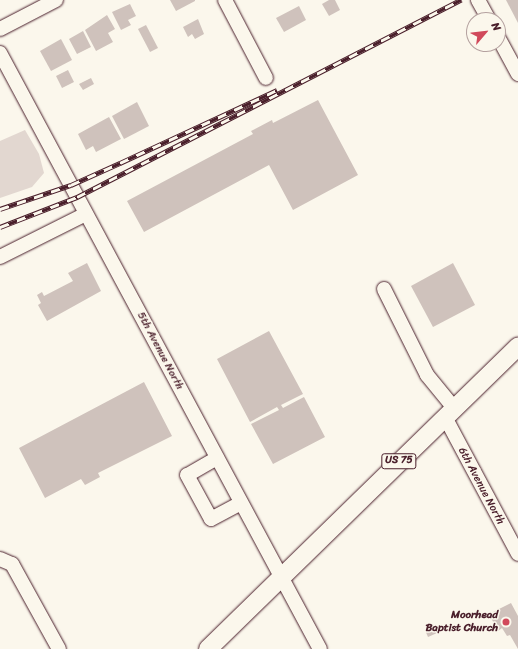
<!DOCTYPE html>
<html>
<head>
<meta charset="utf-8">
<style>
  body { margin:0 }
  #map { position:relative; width:518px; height:649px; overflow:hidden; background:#fbf7ec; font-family:Sriracha,sans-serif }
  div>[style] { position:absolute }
  .green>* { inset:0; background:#e2d7d0 }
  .building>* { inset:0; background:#cfc2bc }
  .roads { filter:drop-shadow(0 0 1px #4a1f2b) drop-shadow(0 0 1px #4a1f2b) }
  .minor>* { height:14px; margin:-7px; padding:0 7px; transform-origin:7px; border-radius:7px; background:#fbf7ec }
  .major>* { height:18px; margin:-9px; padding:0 9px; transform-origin:9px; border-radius:9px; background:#fbf7ec }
  .rail>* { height:4.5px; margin-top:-2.25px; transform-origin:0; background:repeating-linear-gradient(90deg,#fbf7ec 0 9px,#4a1f2b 0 18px); box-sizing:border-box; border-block:1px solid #4a1f2b }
  .dots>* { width:11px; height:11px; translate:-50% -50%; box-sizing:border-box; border:2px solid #fbf7ec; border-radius:50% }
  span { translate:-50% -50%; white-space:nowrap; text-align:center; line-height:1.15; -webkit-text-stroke:3px #fbf7ec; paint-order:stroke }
  .shield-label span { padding:1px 3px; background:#fbf7ec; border:1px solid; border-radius:3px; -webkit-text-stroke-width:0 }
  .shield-label { font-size:10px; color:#4a1f2b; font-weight:700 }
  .street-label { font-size:11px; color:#4a1f2b }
  .poi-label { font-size:11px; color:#4a1f2b; font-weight:700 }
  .right { translate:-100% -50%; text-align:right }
  .north { position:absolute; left:466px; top:12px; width:40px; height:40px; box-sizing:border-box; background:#fbf7ec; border:1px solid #b4a19f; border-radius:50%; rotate:62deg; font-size:11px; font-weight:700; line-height:16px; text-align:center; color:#4a1f2b }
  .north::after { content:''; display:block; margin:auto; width:14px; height:18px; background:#d1495b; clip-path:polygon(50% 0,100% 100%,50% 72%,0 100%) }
</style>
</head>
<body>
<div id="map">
  <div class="green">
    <div style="clip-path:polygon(25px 130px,39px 154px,44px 173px,32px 187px,0 198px,0 141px)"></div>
  </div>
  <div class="building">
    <div style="clip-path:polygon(170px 0,195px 0,195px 1px,176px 11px)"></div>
    <div style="clip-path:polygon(329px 0,335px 0,340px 10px,329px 16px,322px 4px)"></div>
    <div style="clip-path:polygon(506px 0,518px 0,518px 23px)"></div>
    <div style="clip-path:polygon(130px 4px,136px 16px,128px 20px,131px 25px,121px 30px,112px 12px)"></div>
    <div style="clip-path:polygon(299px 6px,306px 20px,284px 32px,276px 18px)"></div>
    <div style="clip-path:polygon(107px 15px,115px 29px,108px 33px,113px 42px,96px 51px,85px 30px)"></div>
    <div style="clip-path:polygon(198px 19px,204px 34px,195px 39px,192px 34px,188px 37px,183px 27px)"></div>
    <div style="clip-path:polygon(146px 25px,158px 48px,150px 52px,138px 29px)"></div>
    <div style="clip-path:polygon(83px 31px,91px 47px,77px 54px,69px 39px)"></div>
    <div style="clip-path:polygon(61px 39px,72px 60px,51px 71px,40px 51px)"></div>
    <div style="clip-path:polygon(68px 70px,74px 82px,62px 88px,56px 76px)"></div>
    <div style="clip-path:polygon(91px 78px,94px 84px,83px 90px,79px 84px)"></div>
    <div style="clip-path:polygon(318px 100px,358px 175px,293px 210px,269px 165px,144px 232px,127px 201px,253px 134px,251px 131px,272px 120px,273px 123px)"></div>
    <div style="clip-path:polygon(137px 102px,149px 126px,124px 139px,112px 116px)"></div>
    <div style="clip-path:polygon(109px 117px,121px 139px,96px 152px,93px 146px,86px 150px,78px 134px)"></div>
    <div style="clip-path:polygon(87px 263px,101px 291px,47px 321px,38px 305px,41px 303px,37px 295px,42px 292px,44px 296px,73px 281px,68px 273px)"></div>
    <div style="clip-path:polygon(453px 263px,475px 305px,433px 327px,411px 286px)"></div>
    <div style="clip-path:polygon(269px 331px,303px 394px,281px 405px,283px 408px,304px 397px,325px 437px,273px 464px,251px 424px,279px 410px,277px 407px,250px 422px,217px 359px)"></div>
    <div style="clip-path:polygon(144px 382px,172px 436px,98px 473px,100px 477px,85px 485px,81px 479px,45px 498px,19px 448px)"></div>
    <div style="clip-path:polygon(511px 603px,518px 616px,518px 649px,510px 635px,507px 636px,502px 628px,498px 631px,489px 614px)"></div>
    <div style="clip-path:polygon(434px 626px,437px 633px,428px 637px,425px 630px)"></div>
  </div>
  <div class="roads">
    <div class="minor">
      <div style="left:225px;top:0;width:88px;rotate:62.3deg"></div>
      <div style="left:478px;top:0;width:23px;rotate:61deg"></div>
      <div style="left:0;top:29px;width:63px;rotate:-27.4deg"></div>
      <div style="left:498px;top:37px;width:42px;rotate:61.6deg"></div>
      <div style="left:0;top:53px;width:676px;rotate:61.77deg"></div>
      <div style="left:0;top:257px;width:96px;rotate:-26.6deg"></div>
      <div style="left:384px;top:289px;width:96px;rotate:63.4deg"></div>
      <div style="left:427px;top:375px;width:43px;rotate:50.7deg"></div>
      <div style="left:445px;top:417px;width:155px;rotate:61.9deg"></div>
      <div style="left:217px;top:458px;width:34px;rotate:150deg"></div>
      <div style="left:187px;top:475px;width:50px;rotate:61.4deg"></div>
      <div style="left:211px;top:519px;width:34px;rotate:-28deg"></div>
      <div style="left:0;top:559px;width:13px;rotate:23deg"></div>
      <div style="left:12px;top:564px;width:97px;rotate:61.1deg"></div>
    </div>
    <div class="major">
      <div style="left:208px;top:649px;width:433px;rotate:-44.3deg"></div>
    </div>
  </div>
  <div class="rail">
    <div style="left:0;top:209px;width:75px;rotate:-18.7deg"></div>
    <div style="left:71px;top:185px;width:54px;rotate:-24.2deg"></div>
    <div style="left:120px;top:163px;width:173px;rotate:-24.9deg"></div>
    <div style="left:0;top:227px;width:83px;rotate:-21.3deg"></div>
    <div style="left:77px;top:197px;width:432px;rotate:-27.2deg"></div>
  </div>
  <div class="dots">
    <div style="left:506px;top:622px;background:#d1495b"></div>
  </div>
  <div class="shield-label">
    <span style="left:399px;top:461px">US 75</span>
  </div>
  <div class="street-label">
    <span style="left:160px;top:351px;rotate:62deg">5th Avenue North</span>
    <span style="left:481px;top:486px;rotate:62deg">6th Avenue North</span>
  </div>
  <div class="poi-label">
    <span class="right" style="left:498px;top:622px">Moorhead<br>Baptist Church</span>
  </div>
  <div class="north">N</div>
</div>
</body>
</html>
